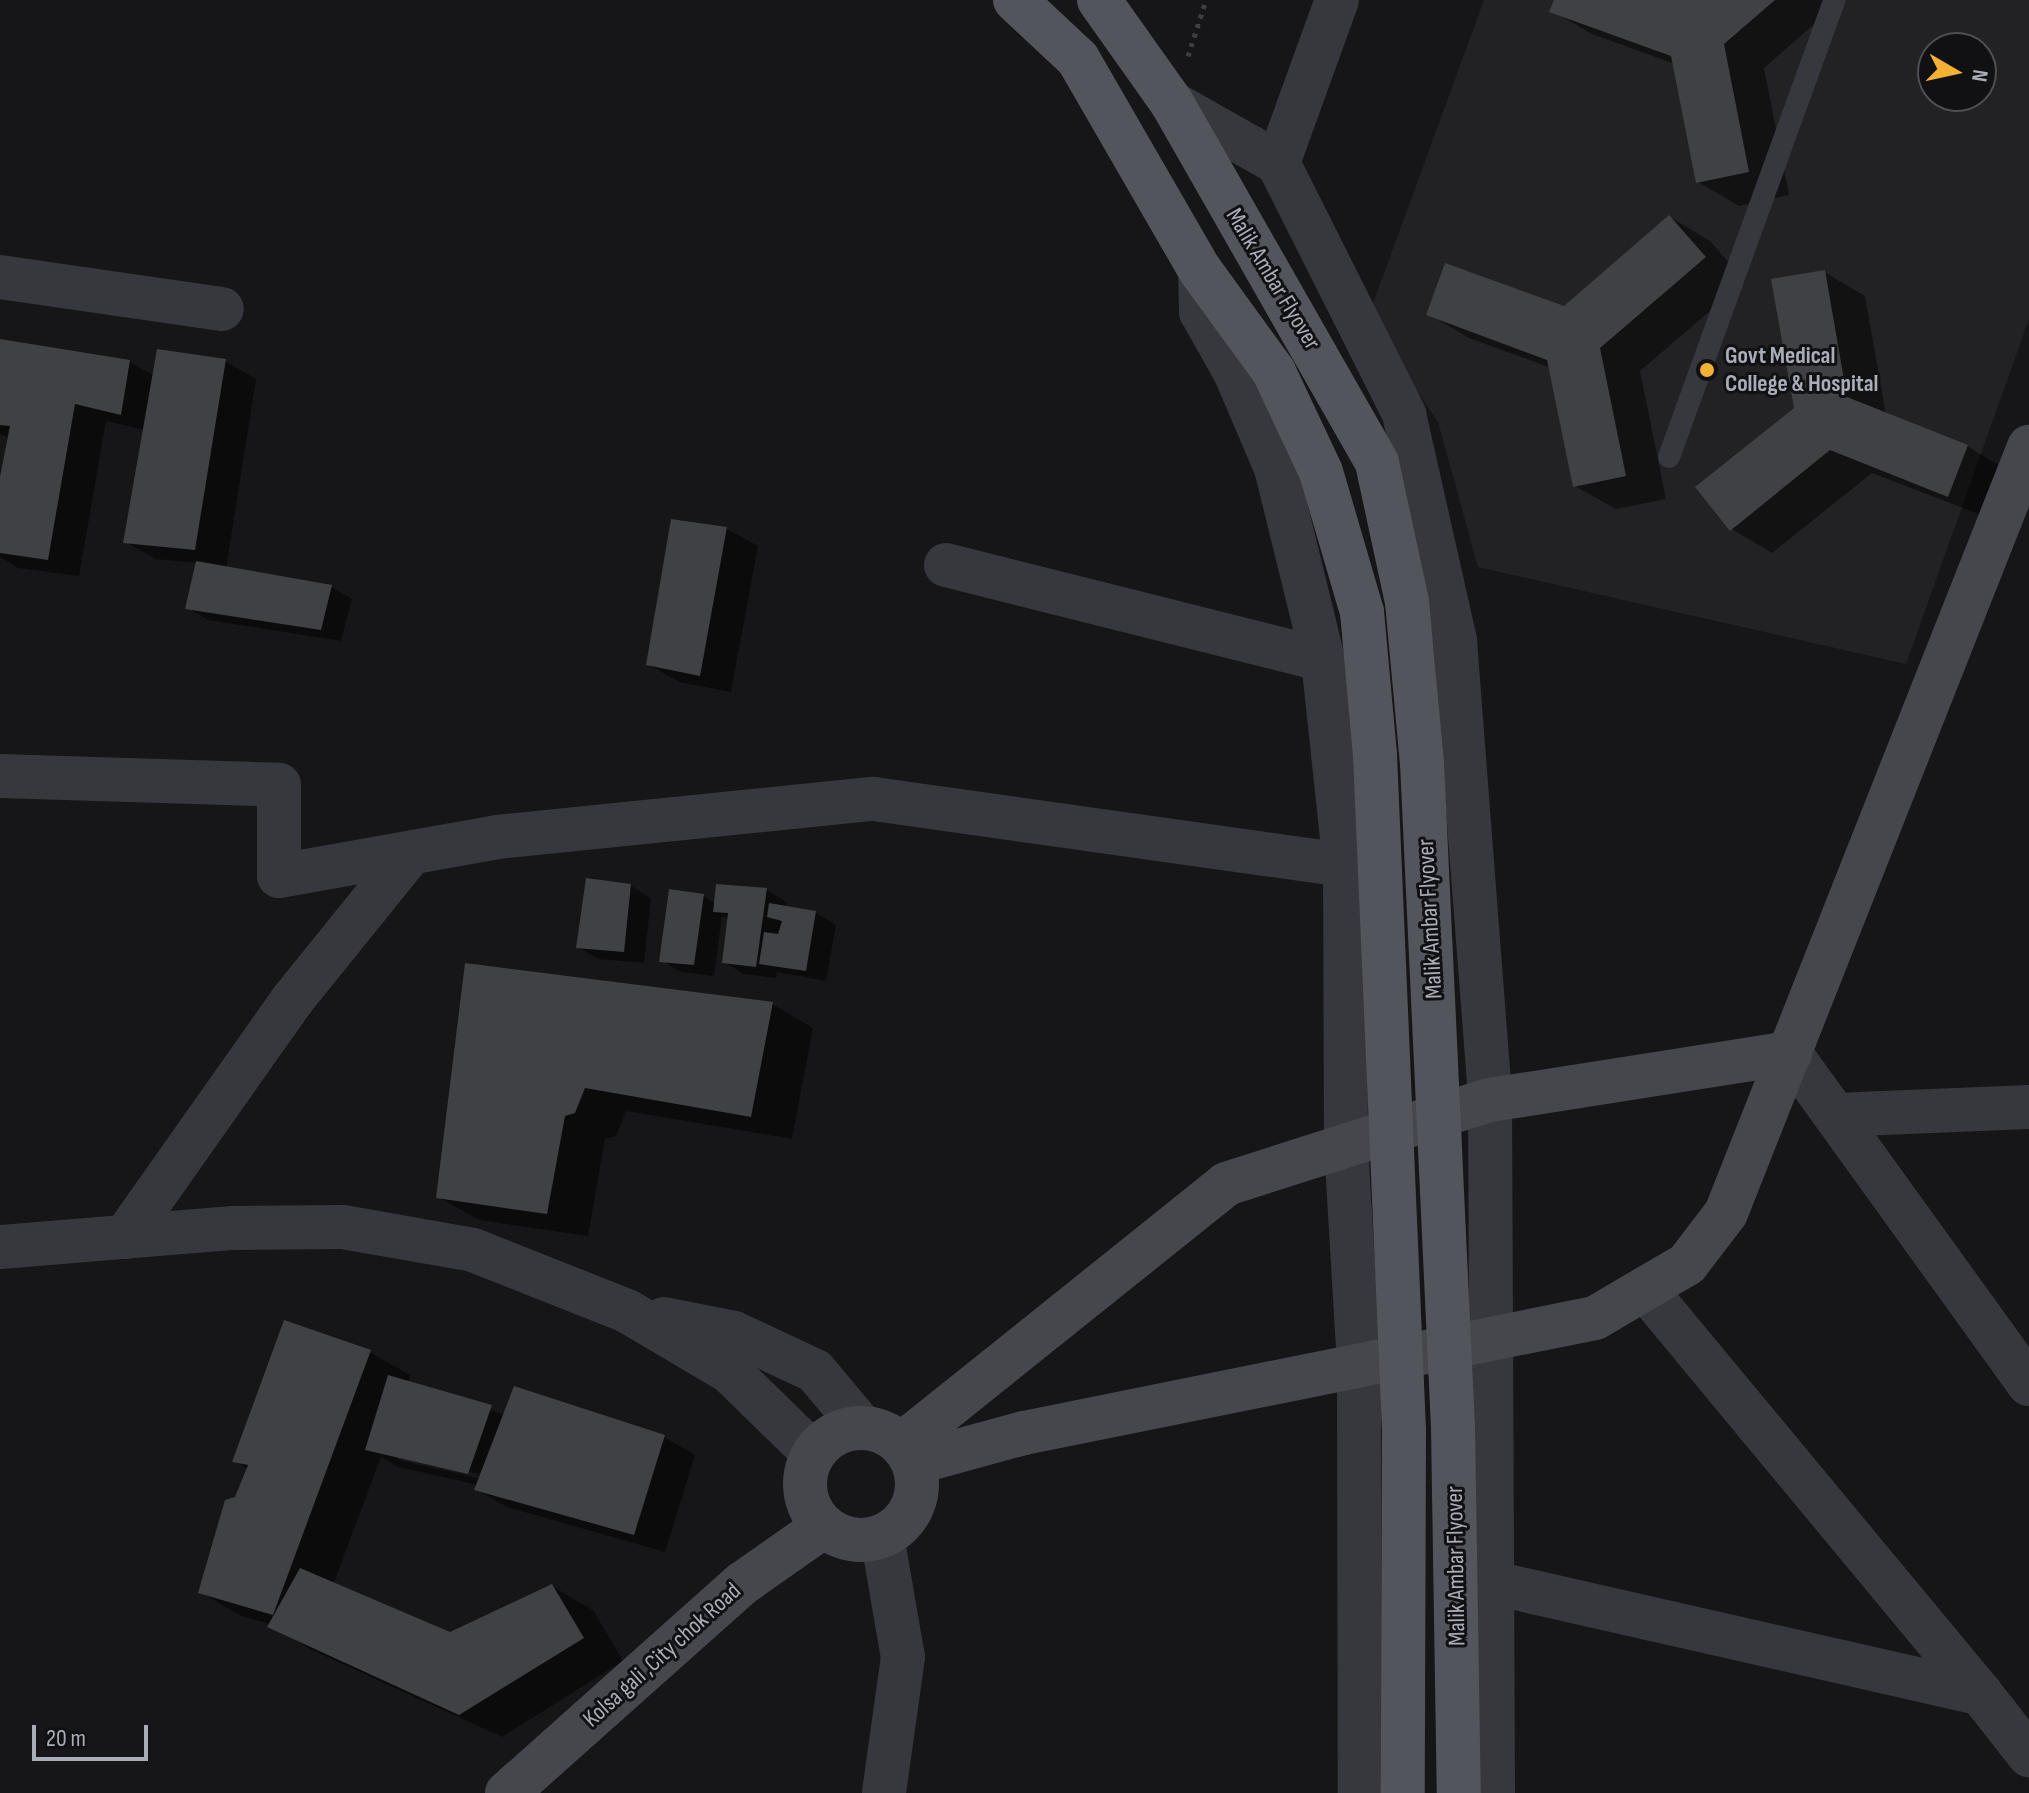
<!DOCTYPE html>
<html>
<head>
<meta charset="utf-8">
<style>
  body { margin:0 }
  #map { position:relative; width:2029px; height:1793px; overflow:hidden; background:#161618; font-family:"Sofia Sans Condensed",sans-serif }
  div>[style] { position:absolute }
  .built>* { inset:0; background:#222225 }
  .shadow>* { inset:0; background:#0007 }
  .building>* { inset:0; background:#404145 }
  .path>* { height:5px; margin-top:-2.5px; transform-origin:0; background:repeating-linear-gradient(90deg,#3d3f44 0 4px,transparent 0 10px) }
  .lane>* { height:22px; margin:-11px; padding:0 11px; transform-origin:11px; border-radius:11px; background:#37383d }
  .street>* { height:44px; margin:-22px; padding:0 22px; transform-origin:22px; border-radius:22px; background:#37383d }
  .secondary>* { height:44px; margin:-22px; padding:0 22px; transform-origin:22px; border-radius:22px; background:#45474d }
  .secondary>.ring { margin:-22px; padding:0; box-sizing:content-box; background:none; border:44px solid #45474d; border-radius:50% }
  .primary>* { height:44px; margin:-22px; padding:0 22px; transform-origin:22px; border-radius:22px; background:#53555c }
  .dots>* { width:22px; height:22px; translate:-50% -50%; box-sizing:border-box; border:4px solid #111113; border-radius:50% }
  span { translate:-50% -50%; white-space:nowrap; text-align:center; line-height:1.15; -webkit-text-stroke:6px #111113; paint-order:stroke }
  .street-label { font-size:24px; color:#a8adb8 }
  .poi-label { font-size:24px; color:#a8adb8; font-weight:700 }
  .left { translate:0 -50%; text-align:left }
  .north { position:absolute; left:1917px; top:32px; width:80px; height:80px; box-sizing:border-box; background:#111113; border:2px solid #4d4f55; border-radius:50%; rotate:99deg; font-size:22px; font-weight:700; line-height:32px; text-align:center; color:#a8adb8 }
  .north::after { content:''; display:block; margin:auto; width:28px; height:36px; background:#f2b134; clip-path:polygon(50% 0,100% 100%,50% 72%,0 100%) }
  .scale { position:absolute; left:32px; top:1725px; width:116px; height:36px; box-sizing:border-box; border:4px solid #a8adb8; border-top:0; padding-left:10px; font-size:24px; line-height:28px; white-space:nowrap; color:#a8adb8; -webkit-text-stroke:6px #111113; paint-order:stroke }
</style>
</head>
<body>
<div id="map">
  <div class="built">
    <div style="clip-path:polygon(evenodd,1484px 0,2029px 0,2029px 319px,1906px 664px,1478px 567px,1438px 422px,1368px 317px,1484px 0,1933px 48px,1981px 48px,1981px 96px,1933px 96px,1933px 48px)"></div>
  </div>
  <div class="shadow">
    <div style="clip-path:polygon(1556px 0,1842px 0,1764px 68px,1789px 195px,1739px 206px,1698px 182px,1675px 64px,1592px 34px,1552px 11px)"></div>
    <div style="clip-path:polygon(1670px 217px,1710px 241px,1745px 281px,1640px 371px,1666px 499px,1616px 509px,1575px 486px,1551px 368px,1469px 338px,1428px 314px,1564px 309px)"></div>
    <div style="clip-path:polygon(1824px 272px,1865px 296px,1886px 415px,1967px 446px,2007px 470px,1989px 518px,1872px 473px,1772px 553px,1732px 529px,1797px 409px)"></div>
    <div style="clip-path:polygon(0 341px,130px 362px,155px 376px,225px 361px,256px 379px,226px 569px,332px 587px,352px 599px,341px 641px,208px 620px,188px 608px,198px 563px,156px 559px,126px 542px,145px 430px,106px 421px,79px 576px,18px 568px,0 557px,0 487px,10px 438px,0 434px)"></div>
    <div style="clip-path:polygon(673px 521px,727px 529px,758px 546px,731px 692px,679px 682px,648px 664px)"></div>
    <div style="clip-path:polygon(631px 886px,651px 898px,644px 963px,598px 959px,578px 947px)"></div>
    <div style="clip-path:polygon(718px 886px,767px 890px,787px 902px,786px 908px,816px 913px,836px 925px,826px 981px,777px 972px,776px 978px,744px 974px,724px 962px,729px 919px,722px 916px,714px 976px,681px 972px,661px 960px,703px 896px,716px 904px)"></div>
    <div style="clip-path:polygon(466px 965px,772px 1004px,813px 1028px,792px 1139px,626px 1111px,616px 1136px,605px 1139px,588px 1236px,479px 1220px,438px 1197px)"></div>
    <div style="clip-path:polygon(evenodd,370px 1352px,410px 1375px,408px 1383px,505px 1415px,515px 1388px,664px 1437px,695px 1455px,665px 1552px,507px 1507px,476px 1489px,478px 1485px,398px 1467px,381px 1457px,333px 1585px,450px 1635px,552px 1586px,593px 1610px,623px 1661px,502px 1737px,310px 1649px,270px 1624px,241px 1616px,200px 1592px,248px 1469px,234px 1461px,370px 1352px,398px 1456px,479px 1474px,478px 1478px,398px 1460px,398px 1456px)"></div>
  </div>
  <div class="building">
    <div style="clip-path:polygon(1554px 0,1775px 0,1724px 44px,1749px 172px,1696px 183px,1671px 56px,1549px 12px)"></div>
    <div style="clip-path:polygon(1669px 215px,1706px 257px,1600px 348px,1626px 476px,1573px 487px,1547px 360px,1426px 315px,1445px 263px,1564px 306px)"></div>
    <div style="clip-path:polygon(1825px 270px,1847px 397px,1968px 445px,1948px 497px,1830px 450px,1730px 531px,1695px 487px,1794px 408px,1771px 279px)"></div>
    <div style="clip-path:polygon(0 339px,130px 360px,121px 415px,75px 404px,48px 560px,0 553px,0 477px,10px 426px,0 425px)"></div>
    <div style="clip-path:polygon(157px 349px,226px 359px,195px 550px,123px 543px)"></div>
    <div style="clip-path:polygon(671px 519px,727px 527px,700px 676px,646px 665px)"></div>
    <div style="clip-path:polygon(196px 561px,332px 585px,321px 630px,185px 609px)"></div>
    <div style="clip-path:polygon(586px 878px,631px 884px,624px 952px,576px 948px)"></div>
    <div style="clip-path:polygon(716px 884px,767px 888px,756px 967px,722px 963px,728px 913px,713px 912px)"></div>
    <div style="clip-path:polygon(669px 889px,704px 894px,694px 965px,659px 962px)"></div>
    <div style="clip-path:polygon(769px 903px,816px 911px,806px 971px,759px 964px,764px 932px,778px 934px,782px 921px,767px 917px)"></div>
    <div style="clip-path:polygon(465px 963px,773px 1002px,751px 1117px,585px 1088px,575px 1113px,565px 1116px,547px 1214px,436px 1198px)"></div>
    <div style="clip-path:polygon(284px 1320px,371px 1350px,273px 1615px,198px 1593px,225px 1500px,235px 1497px,248px 1465px,232px 1462px)"></div>
    <div style="clip-path:polygon(388px 1375px,492px 1405px,468px 1474px,365px 1450px)"></div>
    <div style="clip-path:polygon(514px 1386px,665px 1435px,634px 1535px,474px 1490px)"></div>
    <div style="clip-path:polygon(300px 1568px,450px 1632px,552px 1584px,584px 1638px,459px 1715px,267px 1627px)"></div>
  </div>
  <div class="path">
    <div style="left:1188px;top:56px;width:59px;rotate:-72.2deg"></div>
  </div>
  <div class="lane">
    <div style="left:1669px;top:457px;width:486px;rotate:-70.1deg"></div>
  </div>
  <div class="street">
    <div style="left:1172px;top:103px;width:122px;rotate:29.5deg"></div>
    <div style="left:1278px;top:163px;width:281px;rotate:63.3deg"></div>
    <div style="left:1404px;top:414px;width:233px;rotate:77.3deg"></div>
    <div style="left:1455px;top:641px;width:460px;rotate:85.6deg"></div>
    <div style="left:1490px;top:1100px;width:693px;rotate:89.75deg"></div>
    <div style="left:1278px;top:163px;width:173px;rotate:-70.1deg"></div>
    <div style="left:1200px;top:270px;width:42px;rotate:88.6deg"></div>
    <div style="left:1201px;top:312px;width:69px;rotate:60.5deg"></div>
    <div style="left:1235px;top:372px;width:104px;rotate:66.9deg"></div>
    <div style="left:1276px;top:468px;width:198px;rotate:76.2deg"></div>
    <div style="left:1323px;top:660px;width:206px;rotate:83.9deg"></div>
    <div style="left:1345px;top:865px;width:281px;rotate:89.8deg"></div>
    <div style="left:1346px;top:1146px;width:221px;rotate:86.6deg"></div>
    <div style="left:1359px;top:1367px;width:426px;rotate:89.9deg"></div>
    <div style="left:0;top:277px;width:224px;rotate:8.2deg"></div>
    <div style="left:946px;top:565px;width:389px;rotate:14.1deg"></div>
    <div style="left:0;top:776px;width:279px;rotate:1.8deg"></div>
    <div style="left:279px;top:785px;width:91px;rotate:90deg"></div>
    <div style="left:279px;top:876px;width:221px;rotate:-10.1deg"></div>
    <div style="left:497px;top:837px;width:379px;rotate:-5.8deg"></div>
    <div style="left:874px;top:799px;width:476px;rotate:8deg"></div>
    <div style="left:1790px;top:1053px;width:408px;rotate:54.2deg"></div>
    <div style="left:1835px;top:1115px;width:194px;rotate:-2.4deg"></div>
    <div style="left:125px;top:1237px;width:291px;rotate:-54.8deg"></div>
    <div style="left:293px;top:999px;width:188px;rotate:-51.1deg"></div>
    <div style="left:0;top:1247px;width:234px;rotate:-4.7deg"></div>
    <div style="left:233px;top:1228px;width:110px;rotate:-0.5deg"></div>
    <div style="left:343px;top:1227px;width:132px;rotate:10deg"></div>
    <div style="left:473px;top:1250px;width:166px;rotate:21.6deg"></div>
    <div style="left:627px;top:1311px;width:120px;rotate:30.6deg"></div>
    <div style="left:730px;top:1372px;width:116px;rotate:44.3deg"></div>
    <div style="left:1645px;top:1289px;width:526px;rotate:50.32deg"></div>
    <div style="left:664px;top:1319px;width:71px;rotate:11.3deg"></div>
    <div style="left:734px;top:1333px;width:89px;rotate:25.1deg"></div>
    <div style="left:815px;top:1371px;width:73px;rotate:50deg"></div>
    <div style="left:882px;top:1536px;width:123px;rotate:80.2deg"></div>
    <div style="left:903px;top:1657px;width:137px;rotate:98deg"></div>
    <div style="left:1494px;top:1583px;width:499px;rotate:12.8deg"></div>
    <div style="left:1981px;top:1694px;width:78px;rotate:51.8deg"></div>
  </div>
  <div class="secondary">
    <div class="ring" style="left:805px;top:1428px;width:68px;height:68px"></div>
    <div style="left:902px;top:1444px;width:415px;rotate:-38.7deg"></div>
    <div style="left:1226px;top:1184px;width:277px;rotate:-17.7deg"></div>
    <div style="left:1490px;top:1100px;width:304px;rotate:-8.9deg"></div>
    <div style="left:914px;top:1463px;width:114px;rotate:-15.3deg"></div>
    <div style="left:1024px;top:1433px;width:582px;rotate:-11.39deg"></div>
    <div style="left:1595px;top:1318px;width:107px;rotate:-30.4deg"></div>
    <div style="left:1687px;top:1264px;width:64px;rotate:-52.6deg"></div>
    <div style="left:1726px;top:1213px;width:824px;rotate:-68.42deg"></div>
    <div style="left:507px;top:1793px;width:316px;rotate:-41.7deg"></div>
    <div style="left:743px;top:1583px;width:99px;rotate:-35.1deg"></div>
  </div>
  <div class="primary">
    <div style="left:1015px;top:0;width:86px;rotate:43.1deg"></div>
    <div style="left:1078px;top:59px;width:244px;rotate:60deg"></div>
    <div style="left:1200px;top:270px;width:126px;rotate:54deg"></div>
    <div style="left:1274px;top:372px;width:110px;rotate:64.8deg"></div>
    <div style="left:1321px;top:472px;width:146px;rotate:73.7deg"></div>
    <div style="left:1362px;top:612px;width:144px;rotate:84.8deg"></div>
    <div style="left:1375px;top:755px;width:676px;rotate:87.54deg"></div>
    <div style="left:1404px;top:1430px;width:363px;rotate:90.2deg"></div>
    <div style="left:1099px;top:0;width:126px;rotate:54.7deg"></div>
    <div style="left:1172px;top:103px;width:414px;rotate:60.3deg"></div>
    <div style="left:1377px;top:463px;width:142px;rotate:77.8deg"></div>
    <div style="left:1407px;top:602px;width:162px;rotate:84.7deg"></div>
    <div style="left:1422px;top:763px;width:665px;rotate:87.33deg"></div>
    <div style="left:1453px;top:1427px;width:366px;rotate:89.1deg"></div>
  </div>
  <div class="dots">
    <div style="left:1707px;top:370px;background:#f2b134"></div>
  </div>
  <div class="street-label">
    <span style="left:1273px;top:279px;rotate:59deg">Malik Ambar Flyover</span>
    <span style="left:1430px;top:919px;rotate:-93deg">Malik Ambar Flyover</span>
    <span style="left:1456px;top:1566px;rotate:-91deg">Malik Ambar Flyover</span>
    <span style="left:662px;top:1655px;rotate:-42deg">Kolsa gali ,City chok Road</span>
  </div>
  <div class="poi-label">
    <span class="left" style="left:1725px;top:370px">Govt Medical<br>College &amp; Hospital</span>
  </div>
  <div class="north">N</div>
  <div class="scale">20 m</div>
</div>
</body>
</html>
